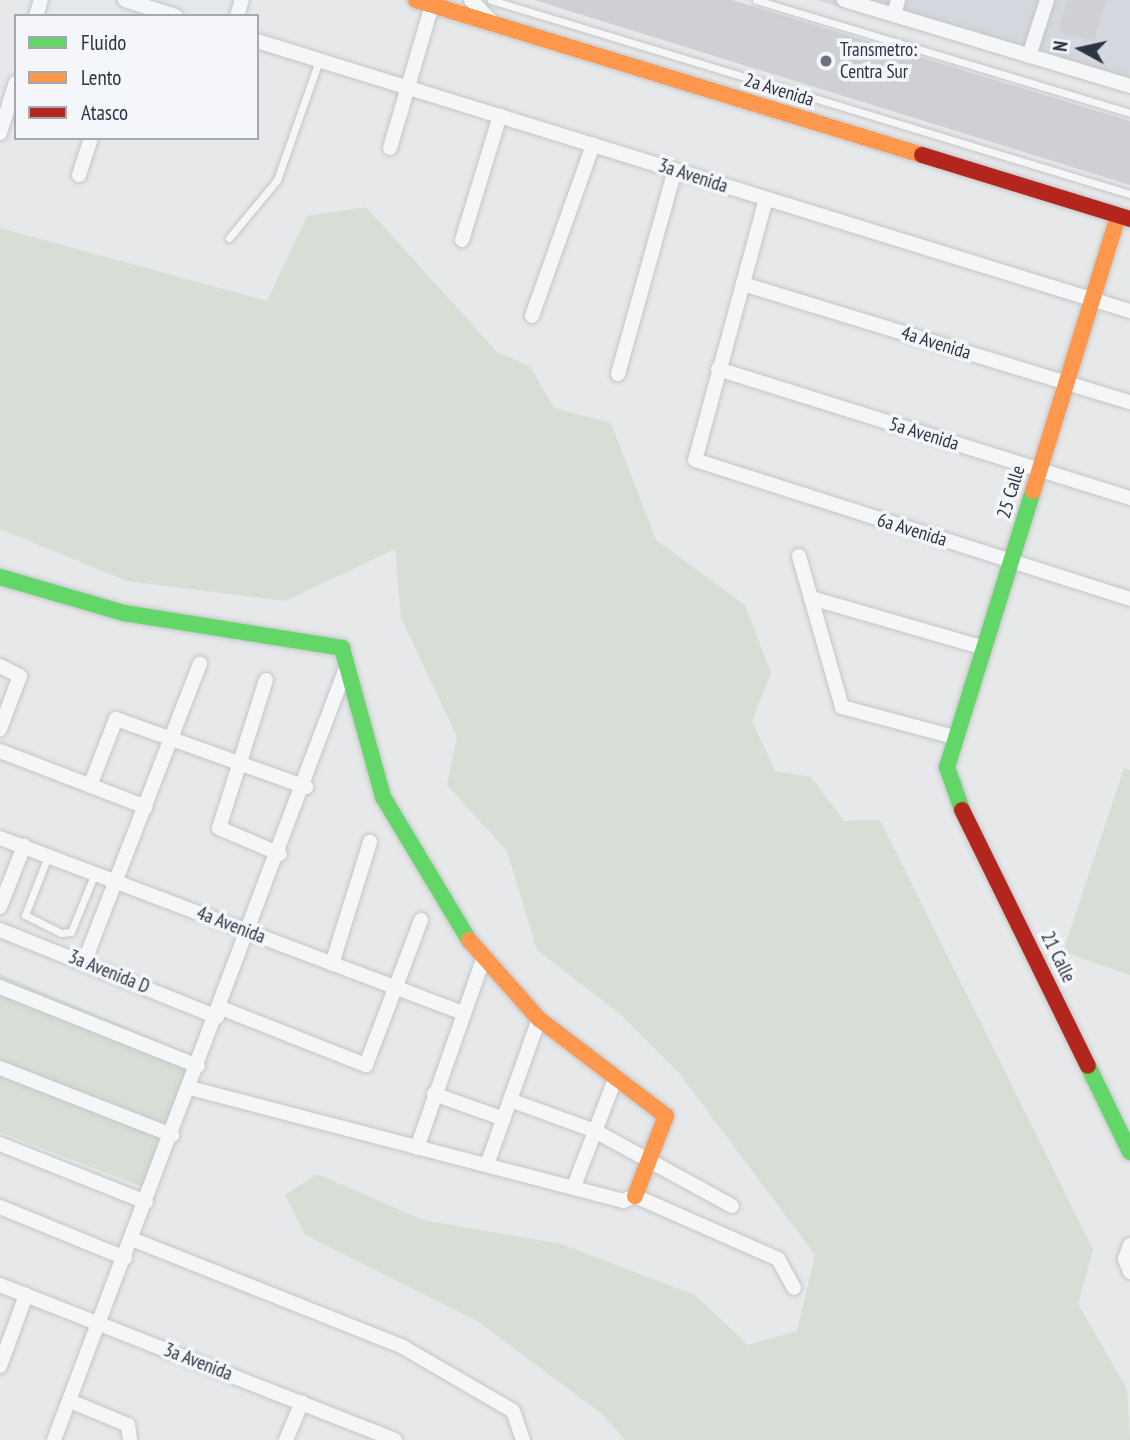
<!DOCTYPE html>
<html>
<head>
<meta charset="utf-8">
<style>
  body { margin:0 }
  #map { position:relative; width:1130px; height:1440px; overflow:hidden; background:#e6e8ea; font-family:"PT Sans Narrow",sans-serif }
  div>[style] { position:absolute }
  .built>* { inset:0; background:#d4d7dd }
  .green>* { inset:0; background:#d6ded6 }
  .building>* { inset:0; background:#ced0d3 }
  .roads { filter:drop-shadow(0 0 2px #c4c6c8) drop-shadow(0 0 2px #c4c6c8) }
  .lane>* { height:7px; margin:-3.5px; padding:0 3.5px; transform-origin:3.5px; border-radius:3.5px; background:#f5f6f7 }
  .street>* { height:14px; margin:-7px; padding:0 7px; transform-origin:7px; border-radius:7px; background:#f5f6f7 }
  .fast>* { height:16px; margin:-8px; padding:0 8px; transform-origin:8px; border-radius:8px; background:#63d668 }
  .slow>* { height:16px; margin:-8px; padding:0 8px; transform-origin:8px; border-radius:8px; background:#ff974d }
  .jam>* { height:16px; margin:-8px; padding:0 8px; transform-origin:8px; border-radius:8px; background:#b3261e }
  .dots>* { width:19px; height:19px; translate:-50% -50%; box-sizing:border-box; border:4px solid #f4f6f9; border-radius:50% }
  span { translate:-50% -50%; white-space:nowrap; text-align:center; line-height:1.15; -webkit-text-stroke:7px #f4f6f9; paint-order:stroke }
  .poi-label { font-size:19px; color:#2b3445 }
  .left { translate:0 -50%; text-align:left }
  .street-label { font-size:19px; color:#2b3445 }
  .legend { position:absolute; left:14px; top:14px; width:245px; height:126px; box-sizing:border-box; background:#f4f6f9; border:2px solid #a4a8b1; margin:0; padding:9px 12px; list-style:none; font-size:21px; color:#2b3445 }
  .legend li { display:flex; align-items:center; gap:14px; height:35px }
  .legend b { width:35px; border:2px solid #a4a8b1 }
  .north { position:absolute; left:1046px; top:14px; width:70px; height:70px; -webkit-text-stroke:5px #f4f6f9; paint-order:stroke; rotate:278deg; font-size:19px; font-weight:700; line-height:28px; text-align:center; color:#2b3445 }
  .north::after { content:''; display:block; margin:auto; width:24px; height:32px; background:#2b3445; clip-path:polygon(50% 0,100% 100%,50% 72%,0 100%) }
</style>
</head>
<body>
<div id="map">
  <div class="built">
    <div style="clip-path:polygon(817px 0,1130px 0,1130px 94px)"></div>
  </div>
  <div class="green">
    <div style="clip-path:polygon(366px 207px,498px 353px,530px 366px,554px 408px,611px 423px,656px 540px,745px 605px,771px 673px,752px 721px,775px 771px,811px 777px,844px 821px,880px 820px,1093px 1249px,1078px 1304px,1127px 1389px,1130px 1440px,625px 1440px,602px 1414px,479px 1322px,305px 1235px,285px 1195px,317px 1174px,423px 1220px,561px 1244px,695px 1295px,748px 1345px,797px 1331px,815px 1255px,679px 1073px,620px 1014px,537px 950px,507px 851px,447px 785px,457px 737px,401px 618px,395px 549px,285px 601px,127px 581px,0 529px,0 228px,267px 301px,307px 216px)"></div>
    <div style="clip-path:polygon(1124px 768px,1130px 770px,1130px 975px,1063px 952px)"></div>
    <div style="clip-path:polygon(0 974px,192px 1055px,143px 1187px,0 1132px)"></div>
  </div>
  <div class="building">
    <div style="clip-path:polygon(534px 0,732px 0,1130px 121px,1130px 185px)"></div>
    <div style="clip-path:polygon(1067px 0,1106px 0,1094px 41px,1058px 32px)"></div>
  </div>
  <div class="roads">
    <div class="lane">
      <div style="left:491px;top:0;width:668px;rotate:16.89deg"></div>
      <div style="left:756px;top:0;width:391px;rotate:16.8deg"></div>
      <div style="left:229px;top:238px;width:75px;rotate:-50.4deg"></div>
      <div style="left:277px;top:180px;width:126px;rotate:-70.6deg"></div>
      <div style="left:48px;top:856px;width:63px;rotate:111.3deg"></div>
      <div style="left:25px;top:915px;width:40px;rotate:26.6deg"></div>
      <div style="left:61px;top:933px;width:10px;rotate:-6deg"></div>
      <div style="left:71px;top:932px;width:64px;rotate:-67.9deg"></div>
    </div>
    <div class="street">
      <div style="left:125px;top:0;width:53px;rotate:17.4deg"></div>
      <div style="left:471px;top:0;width:30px;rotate:46deg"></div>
      <div style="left:844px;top:0;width:299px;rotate:16.7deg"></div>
      <div style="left:894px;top:15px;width:16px;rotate:-75deg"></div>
      <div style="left:36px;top:16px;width:17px;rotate:-73deg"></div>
      <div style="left:237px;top:16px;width:17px;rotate:-73deg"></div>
      <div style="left:257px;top:41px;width:914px;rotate:17.19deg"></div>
      <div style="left:1029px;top:56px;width:59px;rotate:-72.2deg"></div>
      <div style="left:0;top:133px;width:53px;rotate:-72.6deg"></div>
      <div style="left:390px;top:148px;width:149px;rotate:-73.6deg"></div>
      <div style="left:79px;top:175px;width:39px;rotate:-72deg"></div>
      <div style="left:766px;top:199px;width:270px;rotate:105.2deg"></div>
      <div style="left:695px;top:460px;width:457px;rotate:17.7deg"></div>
      <div style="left:462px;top:240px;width:130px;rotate:-73deg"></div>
      <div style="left:743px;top:284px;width:405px;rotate:17deg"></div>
      <div style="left:532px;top:316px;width:182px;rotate:-70.4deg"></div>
      <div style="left:718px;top:369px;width:432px;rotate:17.4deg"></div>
      <div style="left:618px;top:374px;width:212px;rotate:-74.4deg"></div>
      <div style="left:799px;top:556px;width:157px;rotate:74.1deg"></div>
      <div style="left:842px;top:707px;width:116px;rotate:15deg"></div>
      <div style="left:811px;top:598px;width:177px;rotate:16.1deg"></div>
      <div style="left:0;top:666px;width:22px;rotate:27deg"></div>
      <div style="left:20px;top:676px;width:57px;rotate:110.7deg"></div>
      <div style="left:266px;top:680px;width:155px;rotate:107.6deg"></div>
      <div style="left:219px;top:828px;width:66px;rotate:23.1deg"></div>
      <div style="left:0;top:751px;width:156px;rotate:21deg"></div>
      <div style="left:90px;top:786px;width:72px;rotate:-68.8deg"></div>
      <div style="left:116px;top:719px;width:202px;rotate:19.7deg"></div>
      <div style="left:0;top:838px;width:495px;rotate:20.7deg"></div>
      <div style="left:0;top:907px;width:66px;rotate:-68.5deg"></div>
      <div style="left:0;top:930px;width:234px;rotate:21.8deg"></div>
      <div style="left:85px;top:960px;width:318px;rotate:-68.8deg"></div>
      <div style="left:332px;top:964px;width:128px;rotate:-72.7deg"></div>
      <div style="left:0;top:987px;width:213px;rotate:21.8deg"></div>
      <div style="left:221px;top:1008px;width:156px;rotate:21.5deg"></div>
      <div style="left:366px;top:1065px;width:155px;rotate:-69.2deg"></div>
      <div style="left:0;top:1068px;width:185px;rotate:21.3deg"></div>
      <div style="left:190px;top:1088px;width:448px;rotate:14.6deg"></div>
      <div style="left:623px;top:1201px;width:13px;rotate:-23deg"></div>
      <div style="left:635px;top:1196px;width:156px;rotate:23.8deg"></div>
      <div style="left:778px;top:1259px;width:33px;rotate:61deg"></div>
      <div style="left:434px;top:1094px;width:74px;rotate:19.7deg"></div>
      <div style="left:510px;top:1100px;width:90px;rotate:20deg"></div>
      <div style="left:595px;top:1131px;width:156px;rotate:28.7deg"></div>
      <div style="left:0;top:1144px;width:157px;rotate:21.7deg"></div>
      <div style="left:417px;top:1148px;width:197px;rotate:-70.7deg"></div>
      <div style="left:488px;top:1162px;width:152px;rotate:-70.4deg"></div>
      <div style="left:574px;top:1186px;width:115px;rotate:-69deg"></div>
      <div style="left:0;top:1207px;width:135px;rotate:22.2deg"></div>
      <div style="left:132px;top:1239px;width:292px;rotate:21.7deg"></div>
      <div style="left:403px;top:1347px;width:127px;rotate:30.2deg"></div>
      <div style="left:513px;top:1411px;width:31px;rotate:71deg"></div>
      <div style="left:1130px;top:1245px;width:15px;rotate:110deg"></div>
      <div style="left:1125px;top:1259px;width:14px;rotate:69deg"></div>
      <div style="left:0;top:1285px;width:424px;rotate:21.4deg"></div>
      <div style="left:0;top:1366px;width:76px;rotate:-69.9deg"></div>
      <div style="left:70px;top:1401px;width:63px;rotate:22.5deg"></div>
      <div style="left:128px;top:1425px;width:15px;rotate:82deg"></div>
      <div style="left:54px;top:1440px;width:825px;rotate:-69.28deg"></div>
      <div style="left:286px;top:1440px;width:41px;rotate:-67.2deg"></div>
    </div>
    <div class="fast">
      <div style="left:0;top:577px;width:129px;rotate:16.2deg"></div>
      <div style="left:124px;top:613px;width:221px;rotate:9.1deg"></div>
      <div style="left:342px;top:648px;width:155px;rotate:74.6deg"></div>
      <div style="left:383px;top:797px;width:167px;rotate:59deg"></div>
      <div style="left:962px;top:810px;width:46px;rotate:-109.2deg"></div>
      <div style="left:947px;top:767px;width:289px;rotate:-72.7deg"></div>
      <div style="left:1088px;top:1066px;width:96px;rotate:64deg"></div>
    </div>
    <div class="slow">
      <div style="left:416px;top:0;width:529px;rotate:17.03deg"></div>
      <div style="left:1033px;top:491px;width:288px;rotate:-72.8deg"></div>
      <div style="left:469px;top:940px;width:106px;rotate:48.5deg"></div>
      <div style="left:539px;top:1019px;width:160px;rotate:37.4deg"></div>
      <div style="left:666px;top:1116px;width:86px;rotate:111.2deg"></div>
    </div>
    <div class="jam">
      <div style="left:922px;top:155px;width:218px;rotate:17.1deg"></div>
      <div style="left:962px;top:810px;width:285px;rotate:63.8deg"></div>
    </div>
  </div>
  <div class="dots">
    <div style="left:826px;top:61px;background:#6c737f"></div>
  </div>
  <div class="poi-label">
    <span class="left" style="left:840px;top:61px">Transmetro:<br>Centra Sur</span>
  </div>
  <div class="street-label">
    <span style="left:779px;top:90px;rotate:17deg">2a Avenida</span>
    <span style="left:693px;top:176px;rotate:18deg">3a Avenida</span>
    <span style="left:936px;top:343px;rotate:17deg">4a Avenida</span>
    <span style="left:924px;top:434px;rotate:17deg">5a Avenida</span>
    <span style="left:1011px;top:492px;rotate:-73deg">25 Calle</span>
    <span style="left:912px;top:530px;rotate:17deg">6a Avenida</span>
    <span style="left:231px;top:925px;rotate:21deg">4a Avenida</span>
    <span style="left:1058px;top:957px;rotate:64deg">21 Calle</span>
    <span style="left:109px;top:972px;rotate:22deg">3a Avenida D</span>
    <span style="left:198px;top:1362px;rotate:21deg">3a Avenida</span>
  </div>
  <ul class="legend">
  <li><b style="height:9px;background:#63d668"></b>Fluido</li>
  <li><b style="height:9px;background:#ff974d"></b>Lento</li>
  <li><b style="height:9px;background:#b3261e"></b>Atasco</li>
  </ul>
  <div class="north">N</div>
</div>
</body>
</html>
